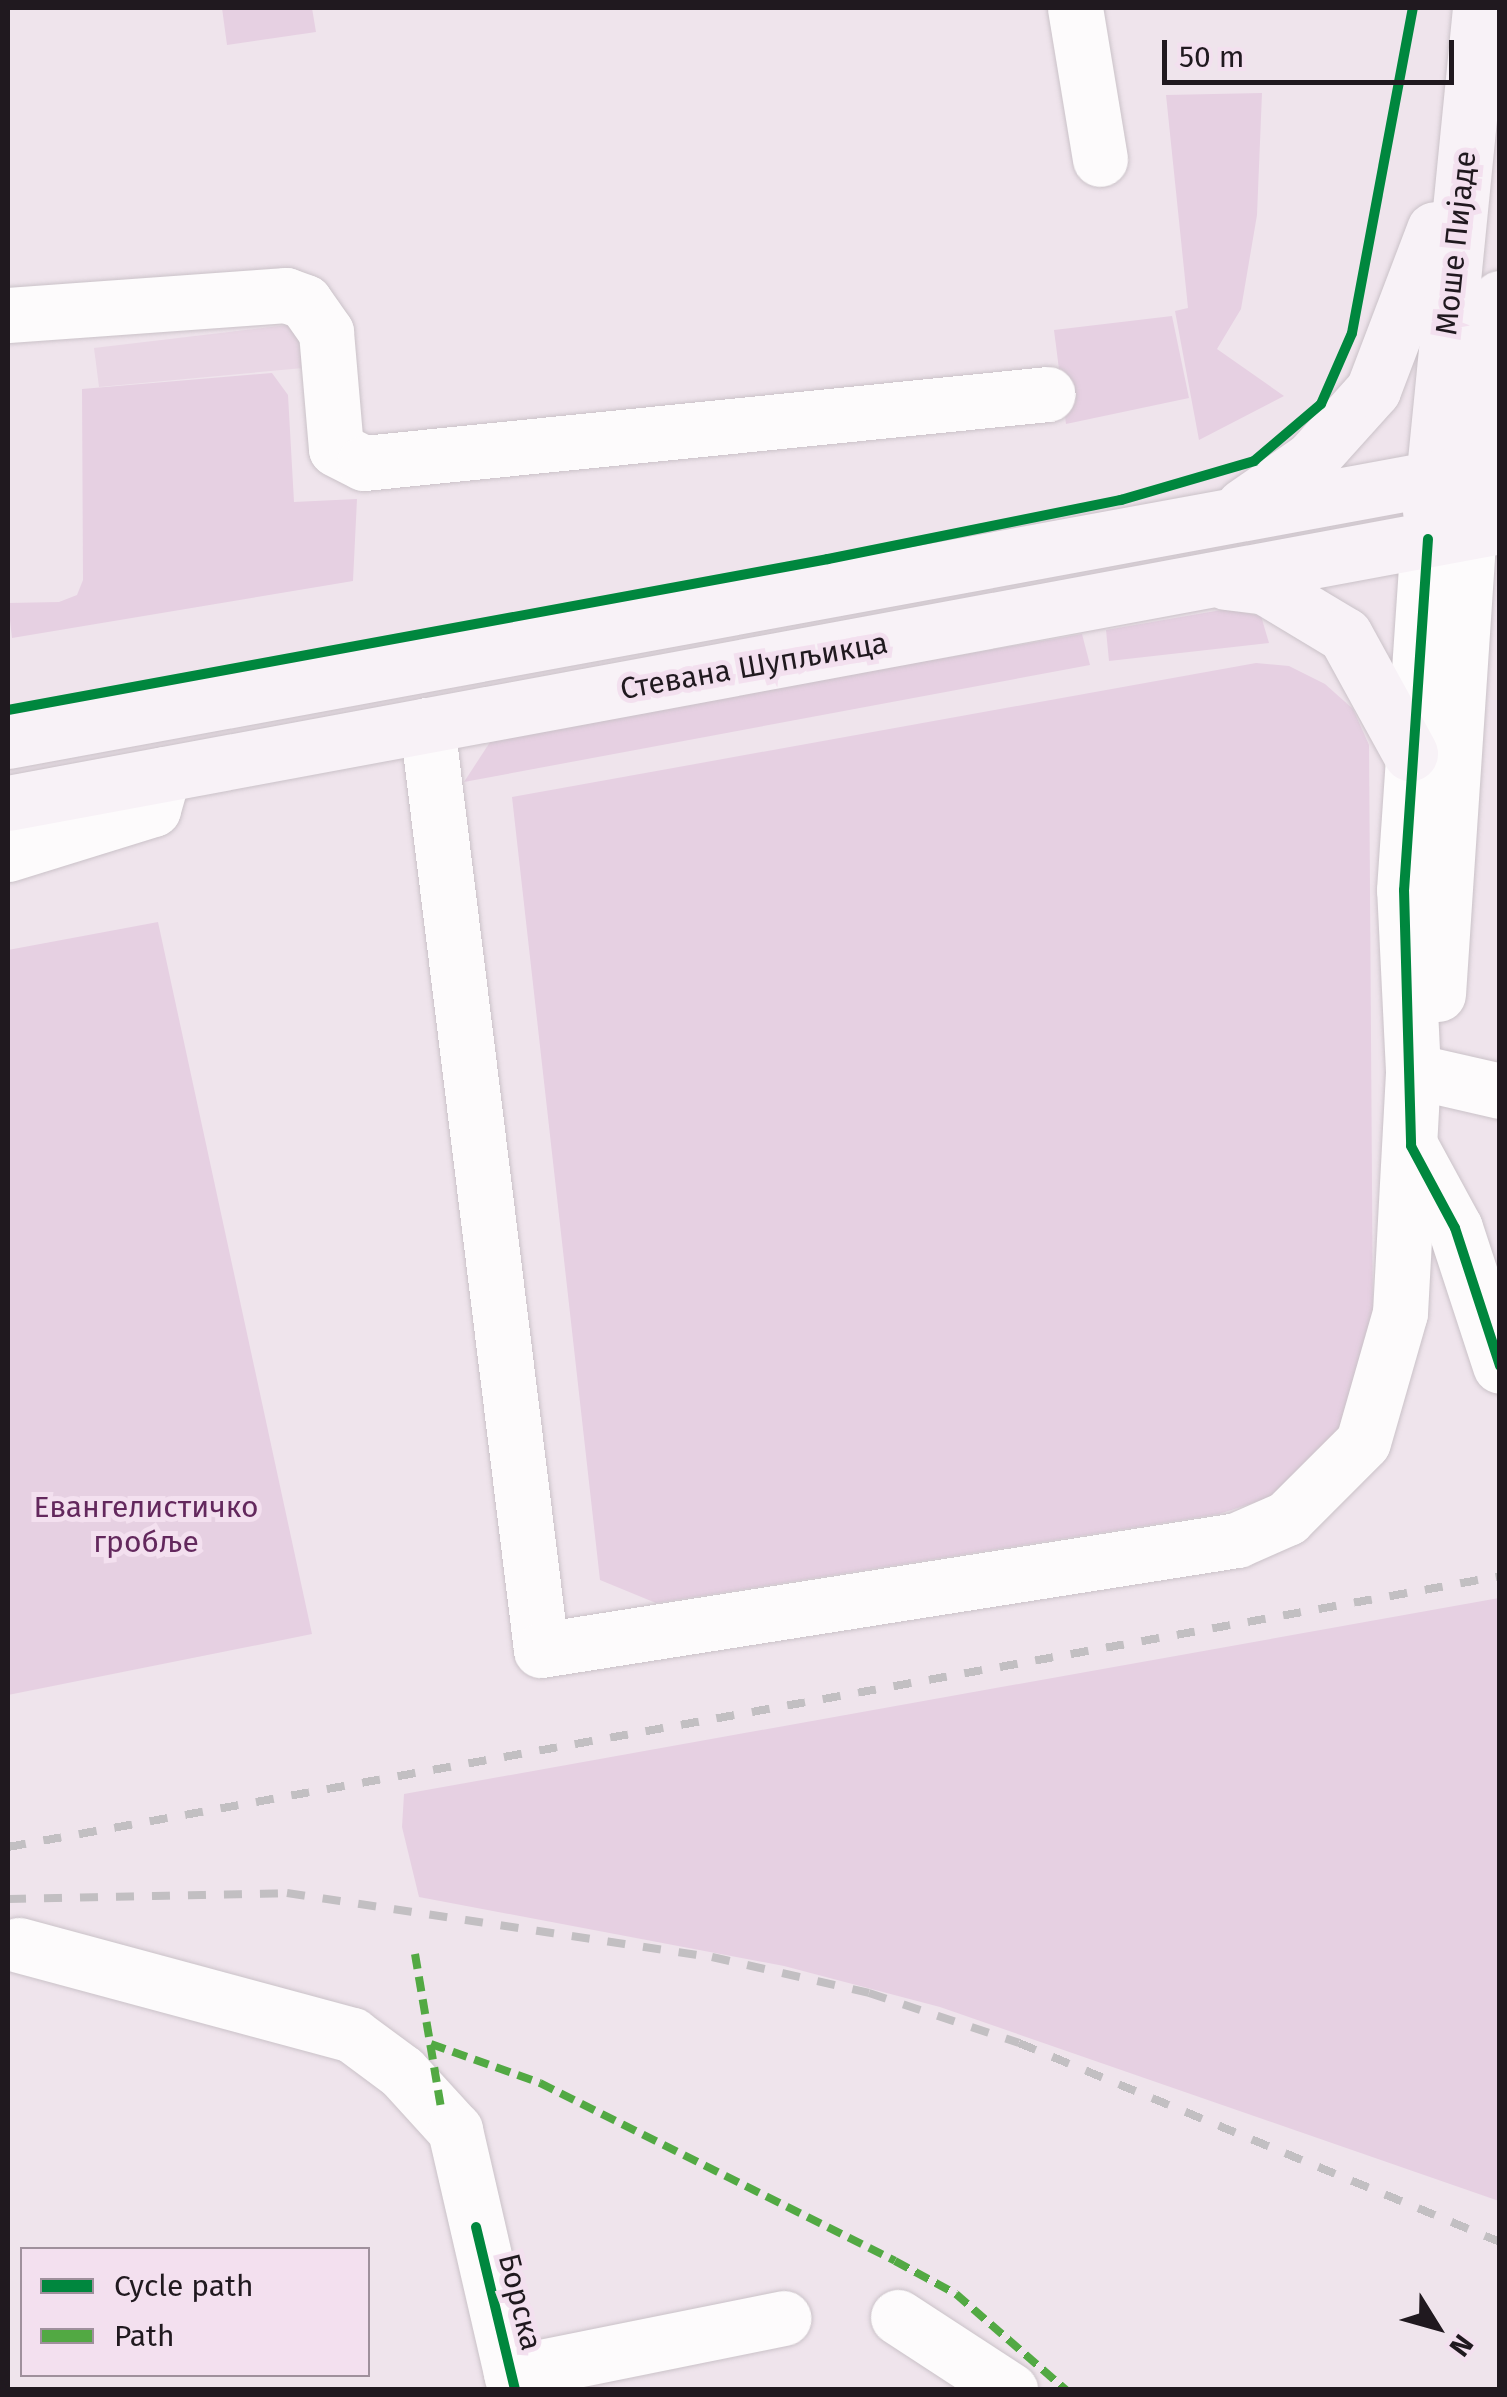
<!DOCTYPE html>
<html>
<head>
<meta charset="utf-8">
<style>
  body { margin:0 }
  #map { position:relative; width:1507px; height:2397px; overflow:hidden; background:#efe4ec; font-family:"Fira Sans",sans-serif }
  div>[style] { position:absolute }
  .built>* { inset:0; background:#e9d7e5 }
  .green>* { inset:0; background:#e6d0e2 }
  .roads { filter:drop-shadow(0 0 2px #cac2c8) drop-shadow(0 0 2px #cac2c8) }
  .minor>* { height:55px; margin:-27.5px; padding:0 27.5px; transform-origin:27.5px; border-radius:27.5px; background:#fdfbfc }
  .major>* { height:55px; margin:-27.5px; padding:0 27.5px; transform-origin:27.5px; border-radius:27.5px; background:#f8f2f7 }
  .rail>* { height:8px; margin-top:-4px; transform-origin:0; background:repeating-linear-gradient(90deg,#c2bfc2 0 18px,transparent 0 36px) }
  .quiet>* { height:8px; margin-top:-4px; transform-origin:0; background:repeating-linear-gradient(90deg,#52a943 0 15px,transparent 0 23px) }
  .cycleway>* { height:10px; margin:-5px; padding:0 5px; transform-origin:5px; border-radius:5px; background:#00873e }
  span { translate:-50% -50%; white-space:nowrap; text-align:center; line-height:1.15; -webkit-text-stroke:10px #f3e0ef; paint-order:stroke }
  .street-label { font-size:30px; color:#20191f }
  .park-label { font-size:30px; color:#63285d }
  .frame { position:absolute; inset:0; border:10px solid #20191f; pointer-events:none }
  .legend { position:absolute; left:20px; top:2247px; width:350px; height:130px; box-sizing:border-box; background:#f3e0ef; border:2px solid #9f909c; margin:0; padding:12px 18px; list-style:none; font-size:30px; color:#20191f }
  .legend li { display:flex; align-items:center; gap:20px; height:50px }
  .legend b { width:50px; border:2px solid #9f909c }
  .north { position:absolute; left:1387px; top:2277px; width:100px; height:100px; -webkit-text-stroke:8px #f3e0ef; paint-order:stroke; rotate:127deg; font-size:28px; font-weight:700; line-height:40px; text-align:center; color:#20191f }
  .north::after { content:''; display:block; margin:auto; width:35px; height:45px; background:#20191f; clip-path:polygon(50% 0,100% 100%,50% 72%,0 100%) }
  .scale { position:absolute; left:1162px; top:40px; width:292px; height:45px; box-sizing:border-box; border:5px solid #20191f; border-top:0; padding-left:12px; font-size:30px; line-height:35px; white-space:nowrap; color:#20191f; -webkit-text-stroke:8px #f3e0ef; paint-order:stroke }
</style>
</head>
<body>
<div id="map">
  <div class="built">
    <div style="clip-path:polygon(296px 324px,303px 368px,99px 387px,94px 348px)"></div>
  </div>
  <div class="green">
    <div style="clip-path:polygon(222px 8px,312px 8px,316px 32px,227px 45px)"></div>
    <div style="clip-path:polygon(1262px 93px,1257px 215px,1241px 309px,1217px 349px,1284px 396px,1199px 440px,1175px 311px,1188px 308px,1166px 95px)"></div>
    <div style="clip-path:polygon(1172px 316px,1189px 398px,1066px 424px,1054px 330px)"></div>
    <div style="clip-path:polygon(272px 373px,288px 395px,294px 502px,357px 499px,353px 581px,12px 638px,8px 603px,59px 602px,77px 595px,83px 580px,82px 389px)"></div>
    <div style="clip-path:polygon(1227px 609px,1261px 616px,1269px 643px,1109px 661px,1106px 630px)"></div>
    <div style="clip-path:polygon(1082px 634px,1090px 665px,464px 782px,494px 736px)"></div>
    <div style="clip-path:polygon(1256px 663px,1289px 666px,1325px 684px,1353px 709px,1369px 745px,1373px 1331px,1364px 1404px,1296px 1489px,1219px 1514px,656px 1603px,600px 1580px,512px 797px)"></div>
    <div style="clip-path:polygon(158px 922px,312px 1634px,8px 1695px,8px 950px)"></div>
    <div style="clip-path:polygon(1499px 1598px,1499px 2201px,940px 2007px,784px 1966px,419px 1897px,402px 1827px,404px 1794px)"></div>
  </div>
  <div class="roads">
    <div class="minor">
      <div style="left:1075px;top:8px;width:153px;rotate:80.6deg"></div>
      <div style="left:8px;top:315px;width:279px;rotate:-4.1deg"></div>
      <div style="left:286px;top:295px;width:20px;rotate:20deg"></div>
      <div style="left:305px;top:302px;width:37px;rotate:55deg"></div>
      <div style="left:326px;top:332px;width:117px;rotate:85.1deg"></div>
      <div style="left:336px;top:449px;width:31px;rotate:27deg"></div>
      <div style="left:364px;top:463px;width:687px;rotate:-5.76deg"></div>
      <div style="left:427px;top:725px;width:932px;rotate:82.97deg"></div>
      <div style="left:541px;top:1650px;width:705px;rotate:-8.98deg"></div>
      <div style="left:1237px;top:1540px;width:55px;rotate:-23.7deg"></div>
      <div style="left:1287px;top:1518px;width:107px;rotate:-45deg"></div>
      <div style="left:1363px;top:1442px;width:134px;rotate:-74deg"></div>
      <div style="left:1400px;top:1313px;width:242px;rotate:-86.9deg"></div>
      <div style="left:1413px;top:1071px;width:181px;rotate:-92.8deg"></div>
      <div style="left:1404px;top:890px;width:352px;rotate:-86.1deg"></div>
      <div style="left:8px;top:854px;width:152px;rotate:-17.2deg"></div>
      <div style="left:153px;top:809px;width:36px;rotate:-74deg"></div>
      <div style="left:1438px;top:994px;width:463px;rotate:-86.2deg"></div>
      <div style="left:1413px;top:1071px;width:89px;rotate:12.9deg"></div>
      <div style="left:1411px;top:1147px;width:92px;rotate:61.5deg"></div>
      <div style="left:1455px;top:1228px;width:145px;rotate:71.9deg"></div>
      <div style="left:19px;top:1945px;width:345px;rotate:15.1deg"></div>
      <div style="left:352px;top:2035px;width:62px;rotate:36.5deg"></div>
      <div style="left:402px;top:2072px;width:79px;rotate:47.6deg"></div>
      <div style="left:455px;top:2130px;width:267px;rotate:77deg"></div>
      <div style="left:898px;top:2317px;width:134px;rotate:33.1deg"></div>
      <div style="left:511px;top:2373px;width:278px;rotate:-11.4deg"></div>
    </div>
    <div class="major">
      <div style="left:1472px;top:504px;width:208px;rotate:-82.3deg"></div>
      <div style="left:1243px;top:506px;width:83px;rotate:-34.7deg"></div>
      <div style="left:1311px;top:459px;width:93px;rotate:-48.1deg"></div>
      <div style="left:1373px;top:390px;width:172px;rotate:-69.2deg"></div>
      <div style="left:1430px;top:511px;width:505px;rotate:-84.32deg"></div>
      <div style="left:1226px;top:582px;width:39px;rotate:7deg"></div>
      <div style="left:1265px;top:587px;width:93px;rotate:31deg"></div>
      <div style="left:1345px;top:635px;width:135px;rotate:61.2deg"></div>
      <div style="left:8px;top:741px;width:1517px;rotate:-10.44deg"></div>
      <div style="left:8px;top:803px;width:1517px;rotate:-10.52deg"></div>
    </div>
  </div>
  <div class="rail">
    <div style="left:8px;top:1847px;width:1516px;rotate:-10.29deg"></div>
    <div style="left:8px;top:1899px;width:279px;rotate:-1.2deg"></div>
    <div style="left:287px;top:1893px;width:430px;rotate:8.6deg"></div>
    <div style="left:712px;top:1957px;width:161px;rotate:12.9deg"></div>
    <div style="left:869px;top:1993px;width:158px;rotate:18.4deg"></div>
    <div style="left:1019px;top:2043px;width:521px;rotate:22.48deg"></div>
  </div>
  <div class="quiet">
    <div style="left:415px;top:1954px;width:161px;rotate:80.4deg"></div>
    <div style="left:431px;top:2044px;width:116px;rotate:19.7deg"></div>
    <div style="left:540px;top:2083px;width:397px;rotate:26.6deg"></div>
    <div style="left:895px;top:2261px;width:69px;rotate:28.4deg"></div>
    <div style="left:956px;top:2294px;width:146px;rotate:41.1deg"></div>
  </div>
  <div class="cycleway">
    <div style="left:1428px;top:539px;width:352px;rotate:93.9deg"></div>
    <div style="left:1404px;top:890px;width:256px;rotate:88.4deg"></div>
    <div style="left:1411px;top:1146px;width:93px;rotate:61.8deg"></div>
    <div style="left:1455px;top:1228px;width:145px;rotate:71.9deg"></div>
    <div style="left:8px;top:710px;width:834px;rotate:-10.43deg"></div>
    <div style="left:828px;top:559px;width:299px;rotate:-11.4deg"></div>
    <div style="left:1121px;top:500px;width:139px;rotate:-16.3deg"></div>
    <div style="left:1254px;top:461px;width:88px;rotate:-40.4deg"></div>
    <div style="left:1321px;top:404px;width:77px;rotate:-66.4deg"></div>
    <div style="left:1352px;top:333px;width:331px;rotate:-79.4deg"></div>
    <div style="left:476px;top:2227px;width:168px;rotate:76.5deg"></div>
  </div>
  <div class="street-label">
    <span style="left:1456px;top:243px;rotate:-84deg">Моше Пијаде</span>
    <span style="left:754px;top:666px;rotate:-10deg">Стевана Шупљикца</span>
    <span style="left:520px;top:2302px;rotate:76deg">Борска</span>
  </div>
  <div class="park-label">
    <span style="left:146px;top:1524px">Евангелистичко<br>гробље</span>
  </div>
  <div class="frame"></div>
  <ul class="legend">
  <li><b style="height:12px;background:#00873e"></b>Cycle path</li>
  <li><b style="height:12px;background:#52a943"></b>Path</li>
  </ul>
  <div class="north">N</div>
  <div class="scale">50 m</div>
</div>
</body>
</html>
